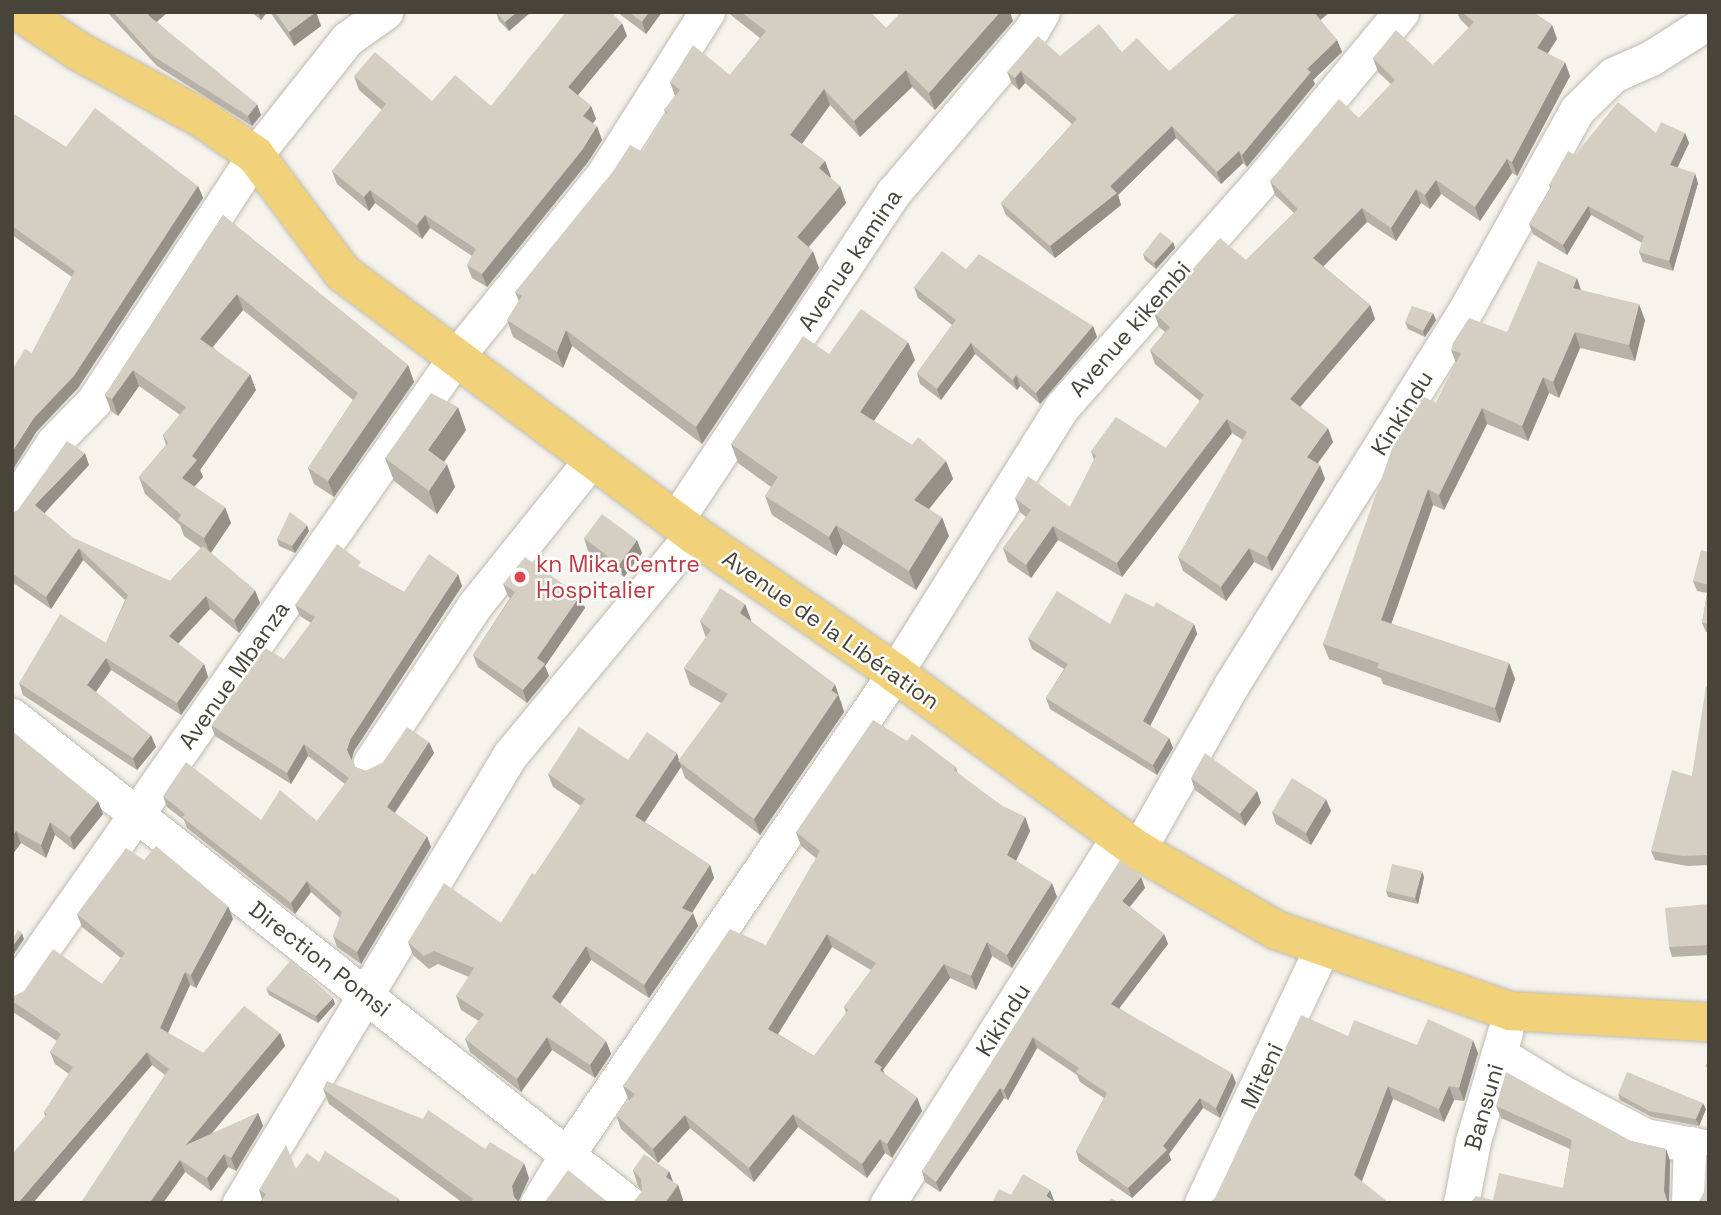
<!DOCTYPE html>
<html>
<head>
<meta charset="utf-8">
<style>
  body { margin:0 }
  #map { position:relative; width:1721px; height:1215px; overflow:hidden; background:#f5f3ec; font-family:"Space Grotesk",sans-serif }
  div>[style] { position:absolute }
  .roads { filter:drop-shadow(0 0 2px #c0bbb0) drop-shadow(0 0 2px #c0bbb0) }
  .street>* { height:35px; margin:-17.5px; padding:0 17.5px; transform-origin:17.5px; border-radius:17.5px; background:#fff }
  .highway>* { height:38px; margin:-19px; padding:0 19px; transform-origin:19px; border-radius:19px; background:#f1d27b }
  .wall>* { inset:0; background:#b7b2a8 }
  .shaded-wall>* { inset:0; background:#959188 }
  .building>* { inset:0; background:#d5cfc3 }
  .dots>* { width:19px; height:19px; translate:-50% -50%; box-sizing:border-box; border:4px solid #fff; border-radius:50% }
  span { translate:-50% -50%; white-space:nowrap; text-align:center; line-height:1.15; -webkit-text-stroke:5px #fff; paint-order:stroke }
  .street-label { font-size:23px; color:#49443a }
  .health-label { font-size:23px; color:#be3a42 }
  .left { translate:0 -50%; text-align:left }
  .frame { position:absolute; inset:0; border:14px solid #49443a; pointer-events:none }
</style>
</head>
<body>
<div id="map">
  <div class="roads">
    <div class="street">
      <div style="left:12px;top:506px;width:77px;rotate:-56.7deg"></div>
      <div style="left:54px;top:442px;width:57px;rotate:-45.7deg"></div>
      <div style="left:94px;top:401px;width:294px;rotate:-56.8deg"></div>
      <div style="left:255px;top:155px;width:148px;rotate:-51.6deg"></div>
      <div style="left:347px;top:39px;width:47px;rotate:-35.4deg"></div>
      <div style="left:675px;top:521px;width:394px;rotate:-56.4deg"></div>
      <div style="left:893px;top:193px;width:215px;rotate:-49.7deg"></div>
      <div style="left:1032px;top:29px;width:20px;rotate:-60deg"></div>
      <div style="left:12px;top:716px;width:785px;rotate:38.33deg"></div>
      <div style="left:371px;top:762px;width:188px;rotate:-56.5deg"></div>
      <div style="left:475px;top:605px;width:187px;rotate:-51.3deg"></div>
      <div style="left:1138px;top:850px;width:191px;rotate:-60.5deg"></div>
      <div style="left:1232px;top:684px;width:446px;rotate:-58deg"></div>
      <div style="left:1468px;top:306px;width:224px;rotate:-60.9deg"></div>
      <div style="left:1577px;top:110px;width:50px;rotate:-44.2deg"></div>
      <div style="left:1613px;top:75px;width:42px;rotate:-24.1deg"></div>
      <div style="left:1651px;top:58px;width:69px;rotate:-32.5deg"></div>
      <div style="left:12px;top:992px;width:775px;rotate:-55.04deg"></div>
      <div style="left:456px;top:357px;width:235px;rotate:-51deg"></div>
      <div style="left:604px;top:174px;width:192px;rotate:-57.6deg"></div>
      <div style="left:1499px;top:1054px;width:73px;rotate:31.5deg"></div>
      <div style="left:1561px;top:1092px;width:95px;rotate:27.6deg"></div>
      <div style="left:1645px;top:1136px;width:65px;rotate:10.6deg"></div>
      <div style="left:240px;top:1203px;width:523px;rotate:-58.92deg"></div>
      <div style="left:510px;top:755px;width:287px;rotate:-50.4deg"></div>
      <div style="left:538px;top:1203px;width:58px;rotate:-59deg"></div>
      <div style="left:568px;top:1153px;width:581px;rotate:-55.74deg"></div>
      <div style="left:895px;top:673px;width:313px;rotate:-57.9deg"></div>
      <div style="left:1061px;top:408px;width:313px;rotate:-48.6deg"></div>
      <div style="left:1268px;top:173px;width:209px;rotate:-50.4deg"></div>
      <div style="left:888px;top:1203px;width:431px;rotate:-57.8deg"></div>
      <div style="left:1202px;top:1203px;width:282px;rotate:-64.8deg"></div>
      <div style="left:1461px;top:1203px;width:63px;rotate:-79deg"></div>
      <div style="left:1473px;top:1141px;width:114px;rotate:-73.6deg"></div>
      <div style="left:1689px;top:1203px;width:59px;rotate:-88.1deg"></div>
    </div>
    <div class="highway">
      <div style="left:20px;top:12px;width:70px;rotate:33.9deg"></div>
      <div style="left:78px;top:51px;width:142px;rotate:28.5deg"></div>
      <div style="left:203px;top:119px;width:63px;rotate:34.7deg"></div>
      <div style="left:255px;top:155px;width:147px;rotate:53.3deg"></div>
      <div style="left:343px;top:273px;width:437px;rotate:36.7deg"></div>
      <div style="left:693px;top:534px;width:245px;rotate:34.5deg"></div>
      <div style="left:895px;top:673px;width:301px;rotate:36.1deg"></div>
      <div style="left:1138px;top:850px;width:160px;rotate:30.1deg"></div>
      <div style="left:1276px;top:930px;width:248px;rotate:19.1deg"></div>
      <div style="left:1510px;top:1011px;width:199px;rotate:3.2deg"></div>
    </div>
  </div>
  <div class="wall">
    <div style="clip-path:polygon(107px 12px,168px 12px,157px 22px,261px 115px,252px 126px,157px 66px)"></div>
    <div style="clip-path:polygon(251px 12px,267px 12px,261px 20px)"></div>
    <div style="clip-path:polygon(270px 12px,316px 12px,321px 26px,294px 46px)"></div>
    <div style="clip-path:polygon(496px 12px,531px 12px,509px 31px,499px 21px)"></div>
    <div style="clip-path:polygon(617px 12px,662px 12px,646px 34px)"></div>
    <div style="clip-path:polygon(727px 12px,870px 12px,886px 28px,1013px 21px,935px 110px,912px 87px,860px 137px,830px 105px,802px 144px,825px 161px,830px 178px,840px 186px,846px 203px,809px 247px,819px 268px,702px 444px,572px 346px,563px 368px,513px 337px,507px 320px,519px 301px,515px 292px,643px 152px,666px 114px,664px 110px,675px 96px,670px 82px,730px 75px,760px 38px)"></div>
    <div style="clip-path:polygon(1457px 12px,1533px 12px,1552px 25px,1557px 39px,1548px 53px,1570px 76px,1517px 176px,1512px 173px,1480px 221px,1441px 194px,1430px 209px,1421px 203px,1396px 241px,1367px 222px,1323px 266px,1370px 305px,1375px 319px,1300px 407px,1333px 442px,1318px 463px,1325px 479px,1272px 571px,1254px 562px,1226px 601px,1183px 571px,1178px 557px,1243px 440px,1232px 433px,1122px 577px,1058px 540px,1031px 578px,1008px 562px,1003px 548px,1026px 517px,1020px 512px,1015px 498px,1070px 507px,1094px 460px,1091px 451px,1166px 448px,1200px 401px,1155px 364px,1150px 350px,1165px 332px,1159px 327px,1154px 313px,1246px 260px,1294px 213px,1275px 195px,1270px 181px,1359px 118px,1391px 84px,1378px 72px,1373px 58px,1433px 65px,1469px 28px,1460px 19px)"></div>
    <div style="clip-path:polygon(1320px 20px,1337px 40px,1342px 52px,1313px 80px,1315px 84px,1247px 167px,1243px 163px,1221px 184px,1176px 138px,1118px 195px,1121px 205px,1055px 258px,1006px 215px,1001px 203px,1072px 124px,1025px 83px,1019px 90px,1012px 84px,1007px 72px,1060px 56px,1122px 52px,1169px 71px)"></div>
    <div style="clip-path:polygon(627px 36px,578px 95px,591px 106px,596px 119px,593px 123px,602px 140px,588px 162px,487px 287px,472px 278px,467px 265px,472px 256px,430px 228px,422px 239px,375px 203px,369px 211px,337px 184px,332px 171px,382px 110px,359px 90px,354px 76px,432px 101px,491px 106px)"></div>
    <div style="clip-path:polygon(12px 113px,66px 147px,198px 186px,203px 198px,78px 388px,37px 431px,32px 353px,72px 277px,12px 235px)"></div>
    <div style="clip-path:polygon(1656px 133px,1685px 133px,1689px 143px,1677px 168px,1698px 183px,1673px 271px,1643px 262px,1639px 252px,1642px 243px,1591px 215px,1567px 255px,1533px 234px,1529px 224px,1550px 188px,1549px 185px,1575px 155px)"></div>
    <div style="clip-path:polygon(223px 215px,408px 365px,414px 382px,334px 497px,314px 484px,308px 468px,353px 400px,243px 310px,213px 347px,256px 390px,200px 470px,203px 477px,194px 486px,231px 523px,211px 553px,260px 603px,239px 633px,210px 609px,178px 644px,204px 664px,208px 677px,181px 715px,111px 670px,96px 692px,156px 747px,137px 770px,23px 695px,19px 683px,106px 643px,125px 600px,83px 560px,51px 609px,12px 582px,12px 513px,17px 511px,89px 465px,44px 513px,73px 538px,170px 581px,201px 548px,184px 536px,180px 525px,145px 494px,139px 477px,166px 445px,163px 435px,180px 415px,139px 386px,118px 416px,111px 411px,105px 395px)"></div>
    <div style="clip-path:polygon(1173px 242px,1175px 248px,1156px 269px,1145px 260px,1143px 254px)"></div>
    <div style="clip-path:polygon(966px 269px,1093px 326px,1097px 337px,1040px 404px,1020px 386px,1017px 390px,975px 354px,941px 400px,920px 384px,917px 373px,952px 325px,918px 298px,914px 287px)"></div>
    <div style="clip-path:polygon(1577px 278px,1581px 290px,1645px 320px,1635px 361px,1580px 348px,1559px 398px,1549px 393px,1528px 441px,1487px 424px,1444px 510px,1433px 505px,1391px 624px,1509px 663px,1515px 679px,1500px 723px,1383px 684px,1381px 678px,1329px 659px,1323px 644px,1436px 403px,1456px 363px,1451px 350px,1507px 332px)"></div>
    <div style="clip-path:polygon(1436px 320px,1425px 337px,1408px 329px,1405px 322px)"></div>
    <div style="clip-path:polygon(829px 354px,915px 360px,874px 421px,912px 445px,946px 461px,953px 479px,929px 509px,949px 536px,916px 590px,843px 544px,836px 556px,772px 515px,765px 496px,771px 487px,738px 463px,731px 444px)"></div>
    <div style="clip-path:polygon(466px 430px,444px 462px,455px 487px,437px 514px,394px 481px,385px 458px)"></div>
    <div style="clip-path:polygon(309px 531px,295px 553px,279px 546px,277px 539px)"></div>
    <div style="clip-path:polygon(584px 538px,642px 553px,624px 577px,588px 551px)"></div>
    <div style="clip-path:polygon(1709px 552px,1709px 633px,1706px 632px,1702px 623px,1707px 593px,1697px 591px,1693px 581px)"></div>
    <div style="clip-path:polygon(363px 569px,404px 592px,462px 586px,354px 751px,352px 760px,355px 767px,366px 771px,429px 742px,434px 753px,395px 813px,431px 847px,361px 964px,337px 947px,333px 936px,340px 918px,311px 892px,295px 914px,187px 828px,184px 820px,167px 807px,163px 796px,261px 820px,317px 821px,345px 784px,308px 756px,291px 784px,215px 736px,211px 725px,284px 659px,311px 623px,300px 616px,295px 605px)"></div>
    <div style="clip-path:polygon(503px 584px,580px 596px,585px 608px,545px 666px,549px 676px,527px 703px,478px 667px,473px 655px,510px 598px,508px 596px)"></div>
    <div style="clip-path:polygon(745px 604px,751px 621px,841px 701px,844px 712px,760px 835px,685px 778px,681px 767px,645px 822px,710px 865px,714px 878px,692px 912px,698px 926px,649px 998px,591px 960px,560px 1004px,606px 1041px,611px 1054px,595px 1078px,552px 1050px,521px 1092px,470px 1052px,465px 1039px,479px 1021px,461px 1010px,456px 996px,469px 977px,438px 964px,429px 969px,413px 955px,408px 942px,501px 923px,535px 875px,581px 806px,553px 787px,548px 774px,628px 760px,679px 760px,721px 703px,690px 685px,684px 668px,706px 638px,700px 621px)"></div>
    <div style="clip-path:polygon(1154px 607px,1194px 624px,1197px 634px,1150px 726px,1169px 738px,1173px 748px,1157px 775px,1050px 709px,1046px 698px,1064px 669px,1032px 649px,1028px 638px,1110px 624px)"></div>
    <div style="clip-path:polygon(1709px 687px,1709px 865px,1687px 866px,1655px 860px,1651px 851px,1692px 776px)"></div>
    <div style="clip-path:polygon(12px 731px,103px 814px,74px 850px,55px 835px,46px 858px,21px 843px,12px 855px)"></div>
    <div style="clip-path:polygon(evenodd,907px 741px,956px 767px,958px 774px,1002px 806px,1025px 817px,1030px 831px,1016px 861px,1057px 897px,1012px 968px,992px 956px,976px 990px,950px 978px,883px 1070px,884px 1073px,922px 1111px,892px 1158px,885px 1153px,867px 1178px,798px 1127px,754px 1182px,690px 1128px,658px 1163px,621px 1129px,616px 1115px,629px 1101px,623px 1086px,766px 945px,816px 858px,801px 846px,796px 832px,907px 741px,832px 947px,871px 970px,844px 1007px,846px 1013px,814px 1056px,778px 1034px,832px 947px)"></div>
    <div style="clip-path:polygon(1191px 778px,1257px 791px,1261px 803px,1245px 826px,1195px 790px)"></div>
    <div style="clip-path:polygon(1331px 811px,1311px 845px,1276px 824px,1272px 812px)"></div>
    <div style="clip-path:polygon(1141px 877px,1145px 888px,1130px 907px,1164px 934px,1168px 944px,1119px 1008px,1236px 1083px,1220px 1118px,1203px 1108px,1169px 1154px,1171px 1160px,1132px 1198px,1079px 1161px,1076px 1151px,1104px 1098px,1080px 1082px,1077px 1075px,1037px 1048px,1008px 1100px,1004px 1098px,940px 1192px,925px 1182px,922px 1171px)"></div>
    <div style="clip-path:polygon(1424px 877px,1418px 904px,1388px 897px,1386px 891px)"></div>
    <div style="clip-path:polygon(1709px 904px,1709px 955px,1672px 957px,1669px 947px)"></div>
    <div style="clip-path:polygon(77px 914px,233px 919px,196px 988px,190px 985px,168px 1033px,203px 1053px,280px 1033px,285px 1046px,211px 1134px,258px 1113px,263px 1126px,236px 1171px,228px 1167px,211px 1191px,185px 1172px,163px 1203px,81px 1203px,165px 1075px,152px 1065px,45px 1116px,44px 1112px,69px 1074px,55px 1064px,50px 1052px,57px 1041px,13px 1012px,12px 997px,102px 984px,121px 958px,82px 927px)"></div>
    <div style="clip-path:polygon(266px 989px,335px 1004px,318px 1023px,269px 995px)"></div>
    <div style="clip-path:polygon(1348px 1036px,1478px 1053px,1464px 1101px,1454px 1100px,1444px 1122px,1393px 1099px,1361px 1181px,1215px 1198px)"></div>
    <div style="clip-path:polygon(323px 1089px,485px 1149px,529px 1178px,519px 1201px,520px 1203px,463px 1203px,329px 1104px)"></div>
    <div style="clip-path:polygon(1618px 1094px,1706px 1109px,1699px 1126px,1652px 1117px,1620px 1100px)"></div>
    <div style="clip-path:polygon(1496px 1106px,1631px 1141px,1666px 1149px,1670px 1161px,1669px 1203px,1493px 1200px,1563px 1188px,1570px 1149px,1501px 1118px)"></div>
    <div style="clip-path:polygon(319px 1162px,399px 1199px,400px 1203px,260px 1203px,262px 1199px,259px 1190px,296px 1169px)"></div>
    <div style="clip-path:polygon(633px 1170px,669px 1171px,673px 1182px,678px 1185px,683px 1200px,681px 1203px,633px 1203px,642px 1191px,638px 1186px)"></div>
  </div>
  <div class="shaded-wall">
    <div style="clip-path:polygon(152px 12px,168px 12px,152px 25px,148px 15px)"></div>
    <div style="clip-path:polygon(258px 12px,267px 12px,261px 20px)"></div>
    <div style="clip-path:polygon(316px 12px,321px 26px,294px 46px,289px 32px)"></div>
    <div style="clip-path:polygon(517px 12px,531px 12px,509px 31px,505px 22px)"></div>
    <div style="clip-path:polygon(649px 12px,662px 12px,646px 34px,642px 22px)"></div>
    <div style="clip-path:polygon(1000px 12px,1010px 12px,1013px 21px,935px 110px,929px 93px)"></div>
    <div style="clip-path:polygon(1313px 12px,1330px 12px,1317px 23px)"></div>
    <div style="clip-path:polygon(622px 23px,627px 36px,573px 101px,568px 87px)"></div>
    <div style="clip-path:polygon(1552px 25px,1557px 39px,1542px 62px,1537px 48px)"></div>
    <div style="clip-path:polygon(1337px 40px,1342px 52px,1313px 80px,1315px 84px,1247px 167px,1242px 155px,1307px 69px)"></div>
    <div style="clip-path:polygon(1565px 62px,1570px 76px,1517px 176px,1512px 162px)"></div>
    <div style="clip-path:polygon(906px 70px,912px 87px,860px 137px,854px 121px)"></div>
    <div style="clip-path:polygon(1021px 71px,1025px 83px,1019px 90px,1015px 78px)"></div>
    <div style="clip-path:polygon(824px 89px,830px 105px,796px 152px,790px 135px)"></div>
    <div style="clip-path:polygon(257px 104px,261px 115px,252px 126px,248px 116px)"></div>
    <div style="clip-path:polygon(591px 106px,596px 119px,588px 130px,583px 116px)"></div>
    <div style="clip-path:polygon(597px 126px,602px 140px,588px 162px,487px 287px,482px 274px)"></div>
    <div style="clip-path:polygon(1172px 126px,1176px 138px,1118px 195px,1121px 205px,1055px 258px,1050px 246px)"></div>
    <div style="clip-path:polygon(1685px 133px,1689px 143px,1674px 175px,1670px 165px)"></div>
    <div style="clip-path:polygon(1239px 151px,1243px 163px,1221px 184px,1217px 172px)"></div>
    <div style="clip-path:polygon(1507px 159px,1512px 173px,1480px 221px,1475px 207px)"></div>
    <div style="clip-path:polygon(825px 161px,831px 177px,825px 185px,819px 168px)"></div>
    <div style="clip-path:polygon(1695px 173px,1698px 183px,1673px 271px,1669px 261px)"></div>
    <div style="clip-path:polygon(1436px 180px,1441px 194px,1430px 209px,1425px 195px)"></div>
    <div style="clip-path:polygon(198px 186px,203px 198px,78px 388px,37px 431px,12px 471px,12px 452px,33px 419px)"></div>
    <div style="clip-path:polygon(840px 186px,846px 203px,803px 253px,797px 237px)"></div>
    <div style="clip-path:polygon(1416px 189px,1421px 203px,1396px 241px,1391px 228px)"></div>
    <div style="clip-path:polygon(370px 190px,375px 203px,369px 211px,364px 197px)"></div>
    <div style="clip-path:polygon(1588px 206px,1591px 215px,1567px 255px,1563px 245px)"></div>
    <div style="clip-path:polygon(1362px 208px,1367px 222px,1318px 272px,1313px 258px)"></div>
    <div style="clip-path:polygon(425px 215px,430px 228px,422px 239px,417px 225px)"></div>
    <div style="clip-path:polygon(1173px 242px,1175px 248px,1156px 269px,1154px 263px)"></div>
    <div style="clip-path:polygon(813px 251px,819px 268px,702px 444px,696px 427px)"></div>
    <div style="clip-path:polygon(1577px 278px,1582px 294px,1573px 288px)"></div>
    <div style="clip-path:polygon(237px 294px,243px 310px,206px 355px,200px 339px)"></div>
    <div style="clip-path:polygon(1639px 304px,1645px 320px,1635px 361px,1629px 345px)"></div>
    <div style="clip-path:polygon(1370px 305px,1375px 319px,1295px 413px,1290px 399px)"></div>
    <div style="clip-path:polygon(1433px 313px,1436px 320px,1425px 337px,1423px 331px)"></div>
    <div style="clip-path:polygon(1093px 326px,1097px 337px,1040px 404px,1036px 393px)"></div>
    <div style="clip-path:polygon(566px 330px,572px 346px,563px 368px,557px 352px)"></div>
    <div style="clip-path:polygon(1575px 332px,1580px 348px,1559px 398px,1553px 382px)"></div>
    <div style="clip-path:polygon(908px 342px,915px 360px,867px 431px,860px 412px)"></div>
    <div style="clip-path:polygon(971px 343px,975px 354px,941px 400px,937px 389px)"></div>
    <div style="clip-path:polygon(408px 365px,414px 382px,334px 497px,328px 481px)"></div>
    <div style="clip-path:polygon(133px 370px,139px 386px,118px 416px,112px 399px)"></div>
    <div style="clip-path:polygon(250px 374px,256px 390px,200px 470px,203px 477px,188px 494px,182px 478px,192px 456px)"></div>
    <div style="clip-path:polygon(1016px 375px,1020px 386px,1017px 390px,1013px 380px)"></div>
    <div style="clip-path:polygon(1543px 377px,1549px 393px,1528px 441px,1522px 426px)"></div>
    <div style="clip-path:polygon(458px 407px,466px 430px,436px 473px,428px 450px)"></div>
    <div style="clip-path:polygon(1482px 408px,1487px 424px,1444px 510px,1439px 495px)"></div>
    <div style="clip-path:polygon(1227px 419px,1232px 433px,1122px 577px,1117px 563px)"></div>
    <div style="clip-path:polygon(1328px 428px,1333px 442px,1312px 471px,1307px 457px)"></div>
    <div style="clip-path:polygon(85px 453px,89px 465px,40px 518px,35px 505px)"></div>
    <div style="clip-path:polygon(946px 461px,953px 479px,921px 519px,914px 500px)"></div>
    <div style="clip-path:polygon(447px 464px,455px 487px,437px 514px,429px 491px)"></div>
    <div style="clip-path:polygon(1320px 465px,1325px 479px,1272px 571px,1267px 557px)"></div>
    <div style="clip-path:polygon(1428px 489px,1433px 505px,1387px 636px,1381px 620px)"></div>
    <div style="clip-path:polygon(225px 507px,231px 523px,210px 554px,204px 538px)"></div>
    <div style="clip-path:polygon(942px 517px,949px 536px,916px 590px,909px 571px)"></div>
    <div style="clip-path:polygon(307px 525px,309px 531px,295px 553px,292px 546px)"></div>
    <div style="clip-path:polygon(836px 525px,843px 544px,836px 556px,829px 537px)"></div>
    <div style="clip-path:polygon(1053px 526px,1058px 540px,1031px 578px,1026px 565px)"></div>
    <div style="clip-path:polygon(637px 540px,642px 553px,624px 577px,619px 565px)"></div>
    <div style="clip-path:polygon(79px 548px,83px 560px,51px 609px,46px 597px)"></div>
    <div style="clip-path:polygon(1249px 548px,1254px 562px,1226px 601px,1221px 587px)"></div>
    <div style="clip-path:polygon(458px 574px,462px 586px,354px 751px,351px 761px,347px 750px,350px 740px)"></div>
    <div style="clip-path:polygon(255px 590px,260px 603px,239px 633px,234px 620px)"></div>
    <div style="clip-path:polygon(206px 596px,210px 609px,173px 649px,169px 636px)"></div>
    <div style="clip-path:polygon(580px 596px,585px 608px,545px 666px,549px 676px,527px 703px,523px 690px,537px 658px)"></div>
    <div style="clip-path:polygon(745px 604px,751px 620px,746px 629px,740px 613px)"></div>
    <div style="clip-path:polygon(1194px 624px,1197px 634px,1147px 732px,1143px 721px)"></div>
    <div style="clip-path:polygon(106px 658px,111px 670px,92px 697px,87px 685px)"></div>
    <div style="clip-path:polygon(1509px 663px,1515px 679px,1500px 723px,1495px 708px)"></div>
    <div style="clip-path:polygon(204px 664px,208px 677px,181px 715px,177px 703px)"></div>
    <div style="clip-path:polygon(835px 684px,844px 712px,760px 835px,754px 819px)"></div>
    <div style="clip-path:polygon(151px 735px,156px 747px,137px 770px,133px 758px)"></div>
    <div style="clip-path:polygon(1169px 738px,1173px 748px,1157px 775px,1153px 765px)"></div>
    <div style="clip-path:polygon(429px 742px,434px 753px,391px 818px,387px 807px)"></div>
    <div style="clip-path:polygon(304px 744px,308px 756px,291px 784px,287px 773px)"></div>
    <div style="clip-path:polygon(677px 753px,681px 767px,640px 829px,635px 816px)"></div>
    <div style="clip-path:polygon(1257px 791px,1261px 803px,1245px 826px,1240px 814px)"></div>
    <div style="clip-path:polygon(1326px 799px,1331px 811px,1311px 845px,1306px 833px)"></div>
    <div style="clip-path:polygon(98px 801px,103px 814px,74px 850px,70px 837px)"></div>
    <div style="clip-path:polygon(1025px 817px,1030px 831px,1012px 869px,1007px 855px)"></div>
    <div style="clip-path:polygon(50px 822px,55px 835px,46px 858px,41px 845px)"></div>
    <div style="clip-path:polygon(16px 831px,21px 843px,12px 855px,12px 836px)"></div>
    <div style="clip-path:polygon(427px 836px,431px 847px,361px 964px,357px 952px)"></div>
    <div style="clip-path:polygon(710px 865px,714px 878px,687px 921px,682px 908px)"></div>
    <div style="clip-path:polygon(1422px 871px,1424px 877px,1418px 904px,1415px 898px)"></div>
    <div style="clip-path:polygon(1141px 877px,1145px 888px,1126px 911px,1122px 901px)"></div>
    <div style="clip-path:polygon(307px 881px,311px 892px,295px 914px,291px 903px)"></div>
    <div style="clip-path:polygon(1052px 883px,1057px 897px,1012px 968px,1007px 955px)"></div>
    <div style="clip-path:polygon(228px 906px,233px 919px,196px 988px,191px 975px)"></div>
    <div style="clip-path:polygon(693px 913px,698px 926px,649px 998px,644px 985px)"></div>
    <div style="clip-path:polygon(22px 933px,24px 939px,12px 957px,12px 947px)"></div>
    <div style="clip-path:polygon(827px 934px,832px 947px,773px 1042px,768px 1029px)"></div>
    <div style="clip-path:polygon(1164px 934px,1168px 944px,1115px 1014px,1111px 1004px)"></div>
    <div style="clip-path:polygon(987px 942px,992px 956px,976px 990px,971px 976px)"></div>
    <div style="clip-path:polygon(586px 946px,591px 960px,556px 1010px,552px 997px)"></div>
    <div style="clip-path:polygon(944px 964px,950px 978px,883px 1070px,887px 1081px,874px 1062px)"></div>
    <div style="clip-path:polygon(185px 972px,190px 985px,164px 1041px,160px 1028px)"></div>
    <div style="clip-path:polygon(333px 998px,335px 1004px,318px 1023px,316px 1016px)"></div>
    <div style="clip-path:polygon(280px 1033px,285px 1046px,191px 1158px,186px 1145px)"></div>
    <div style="clip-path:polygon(547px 1037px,552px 1050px,521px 1092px,517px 1079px)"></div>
    <div style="clip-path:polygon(1033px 1037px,1037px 1048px,1008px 1100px,1004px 1090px)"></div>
    <div style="clip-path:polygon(1473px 1040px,1478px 1053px,1464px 1101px,1459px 1088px)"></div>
    <div style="clip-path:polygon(606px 1041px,611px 1054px,595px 1078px,590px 1065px)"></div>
    <div style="clip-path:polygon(147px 1052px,152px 1065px,33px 1203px,18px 1203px)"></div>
    <div style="clip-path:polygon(1232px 1073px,1236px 1083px,1220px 1118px,1216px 1108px)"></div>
    <div style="clip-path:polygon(1388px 1086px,1393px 1099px,1359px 1189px,1354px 1175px)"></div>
    <div style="clip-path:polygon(1449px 1086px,1454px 1100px,1444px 1122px,1439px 1109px)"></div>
    <div style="clip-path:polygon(1000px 1088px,1004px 1098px,940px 1192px,936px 1182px)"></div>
    <div style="clip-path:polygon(917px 1097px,922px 1111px,892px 1158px,887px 1144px)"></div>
    <div style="clip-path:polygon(1200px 1098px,1203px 1108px,1169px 1154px,1171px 1160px,1132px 1198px,1128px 1188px,1163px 1146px)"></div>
    <div style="clip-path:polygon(1703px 1103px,1706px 1109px,1699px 1126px,1696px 1119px)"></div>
    <div style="clip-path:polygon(258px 1113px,263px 1126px,236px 1171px,231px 1158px)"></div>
    <div style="clip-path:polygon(793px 1114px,798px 1127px,754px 1182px,749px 1168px)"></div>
    <div style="clip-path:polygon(685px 1115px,690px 1128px,658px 1163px,653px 1149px)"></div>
    <div style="clip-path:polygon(880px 1139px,885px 1153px,867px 1178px,862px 1164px)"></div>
    <div style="clip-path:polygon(1666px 1149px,1670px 1161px,1669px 1203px,1668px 1203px,1664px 1191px)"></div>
    <div style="clip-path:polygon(224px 1154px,228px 1167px,211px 1191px,207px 1178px)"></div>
    <div style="clip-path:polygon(180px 1160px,185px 1172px,163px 1203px,150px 1203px)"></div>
    <div style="clip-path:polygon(524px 1163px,529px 1178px,518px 1202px,514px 1197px,512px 1186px)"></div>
    <div style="clip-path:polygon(669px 1171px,675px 1187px,666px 1177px)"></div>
    <div style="clip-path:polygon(678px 1185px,683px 1200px,681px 1203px,665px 1203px)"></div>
    <div style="clip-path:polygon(1050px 1190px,1055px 1203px,1046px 1196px)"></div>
  </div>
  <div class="building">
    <div style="clip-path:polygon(113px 12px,152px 12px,148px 15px,257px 104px,248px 116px,153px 56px)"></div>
    <div style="clip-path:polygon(275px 12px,316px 12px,289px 32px)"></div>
    <div style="clip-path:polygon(496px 12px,517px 12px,505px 22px)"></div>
    <div style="clip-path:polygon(566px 12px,611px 12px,622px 23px,568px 87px,591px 106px,583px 116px,597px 126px,583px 149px,482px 274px,467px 265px,476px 249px,425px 215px,417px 225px,370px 190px,364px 197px,332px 171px,386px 104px,354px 76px,375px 52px,432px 101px,455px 75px,491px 106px)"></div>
    <div style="clip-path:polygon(629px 12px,649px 12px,642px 22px)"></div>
    <div style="clip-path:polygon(741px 12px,870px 12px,886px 28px,901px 12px,1000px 12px,929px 93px,906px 70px,854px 121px,824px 89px,790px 135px,825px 161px,819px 168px,840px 186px,797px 237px,813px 251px,696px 427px,566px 330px,557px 352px,507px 320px,522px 296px,515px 292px,614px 170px,630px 145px,643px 152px,667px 112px,664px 110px,680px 90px,670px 82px,693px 45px,730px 75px,766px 31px)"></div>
    <div style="clip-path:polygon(1238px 12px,1314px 12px,1337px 40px,1307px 69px,1311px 72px,1242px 155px,1239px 151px,1217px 172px,1172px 126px,1110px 186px,1117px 193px,1050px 246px,1001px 203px,1077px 119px,1021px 71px,1015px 78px,1007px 72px,1038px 36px,1060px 56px,1099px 24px,1122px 52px,1137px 38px,1169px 71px)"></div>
    <div style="clip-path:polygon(1462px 12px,1533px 12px,1552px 25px,1537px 48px,1565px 62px,1512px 162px,1507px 159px,1475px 207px,1436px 180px,1425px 195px,1416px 189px,1391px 228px,1362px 208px,1313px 258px,1370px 305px,1290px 399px,1328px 428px,1307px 457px,1320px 465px,1267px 557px,1249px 548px,1221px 587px,1178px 557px,1247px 432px,1227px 419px,1117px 563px,1053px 526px,1026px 565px,1003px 548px,1031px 510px,1015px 498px,1028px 476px,1070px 507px,1096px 456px,1091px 451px,1116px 417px,1166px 448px,1204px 395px,1150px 350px,1170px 327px,1154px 313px,1220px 238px,1246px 260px,1298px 209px,1270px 181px,1339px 99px,1359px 118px,1395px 80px,1373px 58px,1396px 30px,1433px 65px,1474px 22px)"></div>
    <div style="clip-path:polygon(1618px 102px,1656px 133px,1661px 122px,1685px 133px,1670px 165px,1695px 173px,1669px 261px,1639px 252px,1644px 236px,1588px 206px,1563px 245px,1529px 224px,1552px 186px,1549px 185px,1568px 151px,1575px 155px)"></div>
    <div style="clip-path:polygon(95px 108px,198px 186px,74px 376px,33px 419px,12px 452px,12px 370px,25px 349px,32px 353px,75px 271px,12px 226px,12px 113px,66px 147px)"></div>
    <div style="clip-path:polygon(223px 215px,408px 365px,328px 481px,308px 468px,358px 393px,237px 294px,200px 339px,250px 374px,192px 456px,197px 460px,182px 478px,225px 507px,204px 538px,178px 520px,181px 515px,139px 477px,168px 443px,163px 435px,186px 407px,133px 370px,112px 399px,105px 395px)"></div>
    <div style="clip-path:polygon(1160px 232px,1173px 242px,1154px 263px,1143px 254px)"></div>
    <div style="clip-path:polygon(942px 251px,966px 269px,979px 254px,1093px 326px,1036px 393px,1016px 375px,1013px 380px,971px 343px,937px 389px,917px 373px,956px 320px,914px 287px)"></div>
    <div style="clip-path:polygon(1538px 261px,1577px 278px,1573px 288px,1639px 304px,1629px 345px,1575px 332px,1553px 382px,1543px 377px,1522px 426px,1482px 408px,1439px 495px,1428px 489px,1381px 620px,1509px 663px,1495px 708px,1377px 668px,1379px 663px,1323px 644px,1394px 443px,1421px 395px,1436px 403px,1461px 353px,1451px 350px,1453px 343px,1469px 318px,1507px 332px)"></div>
    <div style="clip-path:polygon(1412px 306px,1433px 313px,1423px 331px,1405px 322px)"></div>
    <div style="clip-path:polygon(861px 309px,908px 342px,860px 412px,912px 445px,918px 437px,946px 461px,914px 500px,942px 517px,909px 571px,836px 525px,829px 537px,765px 496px,778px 477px,731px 444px,803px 336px,829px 354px)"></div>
    <div style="clip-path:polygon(431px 393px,458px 407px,428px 450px,447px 464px,429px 491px,385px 458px)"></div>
    <div style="clip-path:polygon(67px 441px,85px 453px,35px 505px,73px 538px,170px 581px,203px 546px,255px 590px,234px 620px,206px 596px,169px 636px,204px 664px,177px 703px,106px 658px,87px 685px,151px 735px,133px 758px,19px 683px,60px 614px,106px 643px,128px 595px,79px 548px,46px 597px,12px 573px,12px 513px,17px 511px)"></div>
    <div style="clip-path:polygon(290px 512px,307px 525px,292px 546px,277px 539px)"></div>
    <div style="clip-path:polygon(602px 514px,637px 540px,619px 565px,584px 538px)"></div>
    <div style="clip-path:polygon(337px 544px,361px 562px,358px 566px,404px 592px,429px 554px,458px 574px,350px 740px,347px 750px,355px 767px,366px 771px,383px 762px,407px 727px,429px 742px,387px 807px,427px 836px,357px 952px,333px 936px,342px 912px,307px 881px,291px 903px,182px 817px,185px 814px,163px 796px,186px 762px,261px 820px,280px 790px,317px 821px,349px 778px,304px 744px,287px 773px,211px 725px,265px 648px,284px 659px,315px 617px,295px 605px)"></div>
    <div style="clip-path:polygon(1701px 550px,1709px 552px,1709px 624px,1702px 623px,1709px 585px,1693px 581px)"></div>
    <div style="clip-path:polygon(525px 557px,580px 596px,537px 658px,545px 664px,523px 690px,473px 655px,515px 592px,503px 584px)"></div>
    <div style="clip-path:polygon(720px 588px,745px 604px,740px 613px,835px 684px,831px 690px,838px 695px,754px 819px,678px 761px,728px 694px,684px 668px,711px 630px,700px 621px)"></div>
    <div style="clip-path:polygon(1057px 591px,1110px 624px,1125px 593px,1154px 607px,1156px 602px,1194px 624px,1143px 721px,1169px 738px,1153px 765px,1046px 698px,1068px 664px,1028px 638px)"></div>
    <div style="clip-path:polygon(1706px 686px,1709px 687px,1709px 855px,1683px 856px,1651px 851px,1672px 770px,1692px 776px)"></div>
    <div style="clip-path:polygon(evenodd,873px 720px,907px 741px,912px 734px,956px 767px,954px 770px,1002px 806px,1025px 817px,1007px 855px,1052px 883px,1007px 955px,987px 942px,971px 976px,944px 964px,874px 1062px,882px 1067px,880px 1070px,917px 1097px,887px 1144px,880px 1139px,862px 1164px,793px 1114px,749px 1168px,685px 1115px,653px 1149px,616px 1115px,635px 1094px,623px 1086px,730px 929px,766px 945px,820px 851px,796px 832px,873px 720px,827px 934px,876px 963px,844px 1007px,848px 1010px,814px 1056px,768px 1029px,827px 934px)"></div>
    <div style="clip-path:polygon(579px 727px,628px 760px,647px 732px,677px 753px,635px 816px,710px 865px,682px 908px,693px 913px,644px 985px,586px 946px,552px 997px,606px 1041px,590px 1065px,547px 1037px,517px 1079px,465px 1039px,484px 1014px,456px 996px,474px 968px,434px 951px,424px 956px,408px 942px,444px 883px,501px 923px,532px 873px,535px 875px,585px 799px,548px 774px)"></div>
    <div style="clip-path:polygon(12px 731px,98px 801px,70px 837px,50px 822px,41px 845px,16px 831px,12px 836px)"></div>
    <div style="clip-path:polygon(1205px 753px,1257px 791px,1240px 814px,1191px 778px)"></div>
    <div style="clip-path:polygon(1292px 778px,1326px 799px,1306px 833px,1272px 812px)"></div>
    <div style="clip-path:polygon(156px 846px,228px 906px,191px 975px,185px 972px,160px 1028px,203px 1053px,244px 1006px,280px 1033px,186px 1145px,258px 1113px,231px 1158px,224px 1154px,207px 1178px,180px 1160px,150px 1202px,151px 1203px,81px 1203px,169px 1069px,147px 1052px,18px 1203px,12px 1203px,12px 1154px,47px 1114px,44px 1112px,73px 1067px,50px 1052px,61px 1034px,12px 1001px,12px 997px,24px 991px,53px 949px,102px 984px,125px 953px,77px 914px,126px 848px,144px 860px)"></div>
    <div style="clip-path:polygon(1120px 860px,1141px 877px,1122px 901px,1164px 934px,1111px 1004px,1232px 1073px,1216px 1108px,1200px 1098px,1163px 1146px,1167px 1150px,1128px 1188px,1076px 1151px,1107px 1093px,1076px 1072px,1079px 1068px,1033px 1037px,1004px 1090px,1000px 1088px,936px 1182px,922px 1171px)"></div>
    <div style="clip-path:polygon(1392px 864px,1422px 871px,1415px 898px,1386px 891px)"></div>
    <div style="clip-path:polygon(1709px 904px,1709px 945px,1669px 947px,1665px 908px)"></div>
    <div style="clip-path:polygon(18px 930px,22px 933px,12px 947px,12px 940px)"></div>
    <div style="clip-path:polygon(291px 960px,333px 998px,316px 1016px,266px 989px)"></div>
    <div style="clip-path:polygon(1301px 1015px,1348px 1036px,1354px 1020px,1417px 1045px,1428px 1019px,1473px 1040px,1459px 1088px,1449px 1086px,1439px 1109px,1388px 1086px,1354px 1175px,1389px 1203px,1209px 1203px,1215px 1198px)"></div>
    <div style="clip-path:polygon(1709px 1060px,1709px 1069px,1705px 1066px)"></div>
    <div style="clip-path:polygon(1506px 1072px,1631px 1141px,1666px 1149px,1664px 1191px,1667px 1201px,1669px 1203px,1470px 1203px,1476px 1196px,1493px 1200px,1499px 1173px,1563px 1188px,1572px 1140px,1496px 1106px)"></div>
    <div style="clip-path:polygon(1627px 1072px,1703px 1103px,1696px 1119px,1649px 1111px,1618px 1094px)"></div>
    <div style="clip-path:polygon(327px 1081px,423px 1119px,428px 1110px,485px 1149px,490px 1142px,524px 1163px,512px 1186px,514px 1197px,520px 1203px,470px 1203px,473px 1199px,323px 1089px)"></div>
    <div style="clip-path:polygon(286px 1145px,296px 1169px,307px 1153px,319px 1162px,325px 1151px,399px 1199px,396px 1203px,260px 1203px,266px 1194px,259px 1190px)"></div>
    <div style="clip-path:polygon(644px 1154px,669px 1171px,666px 1177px,678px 1185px,665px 1203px,633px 1203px,642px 1191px,641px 1179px,633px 1170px)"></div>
    <div style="clip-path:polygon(1706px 1155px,1709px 1155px,1709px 1203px,1698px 1203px,1704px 1192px)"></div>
    <div style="clip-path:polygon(568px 1170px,609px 1203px,544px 1203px)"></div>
    <div style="clip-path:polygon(1023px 1174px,1050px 1190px,1046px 1196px,1056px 1203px,992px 1203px,999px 1189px,1011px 1195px)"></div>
    <div style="clip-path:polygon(1111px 1198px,1120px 1203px,1108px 1203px)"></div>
  </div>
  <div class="dots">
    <div style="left:520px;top:577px;background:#e0444e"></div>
  </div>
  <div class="street-label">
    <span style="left:850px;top:260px;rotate:-56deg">Avenue kamina</span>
    <span style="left:1130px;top:329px;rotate:-49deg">Avenue kikembi</span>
    <span style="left:1402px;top:413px;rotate:-58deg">Kinkindu</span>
    <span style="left:831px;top:630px;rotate:35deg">Avenue de la Libération</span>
    <span style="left:234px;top:675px;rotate:-55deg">Avenue Mbanza</span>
    <span style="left:320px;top:959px;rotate:38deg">Direction Pomsi</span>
    <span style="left:1003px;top:1020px;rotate:-58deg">Kikindu</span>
    <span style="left:1262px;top:1076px;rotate:-65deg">Miteni</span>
    <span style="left:1484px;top:1107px;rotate:-74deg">Bansuni</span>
  </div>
  <div class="health-label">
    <span class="left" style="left:536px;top:577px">kn Mika Centre<br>Hospitalier</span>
  </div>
  <div class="frame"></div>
</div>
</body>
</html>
